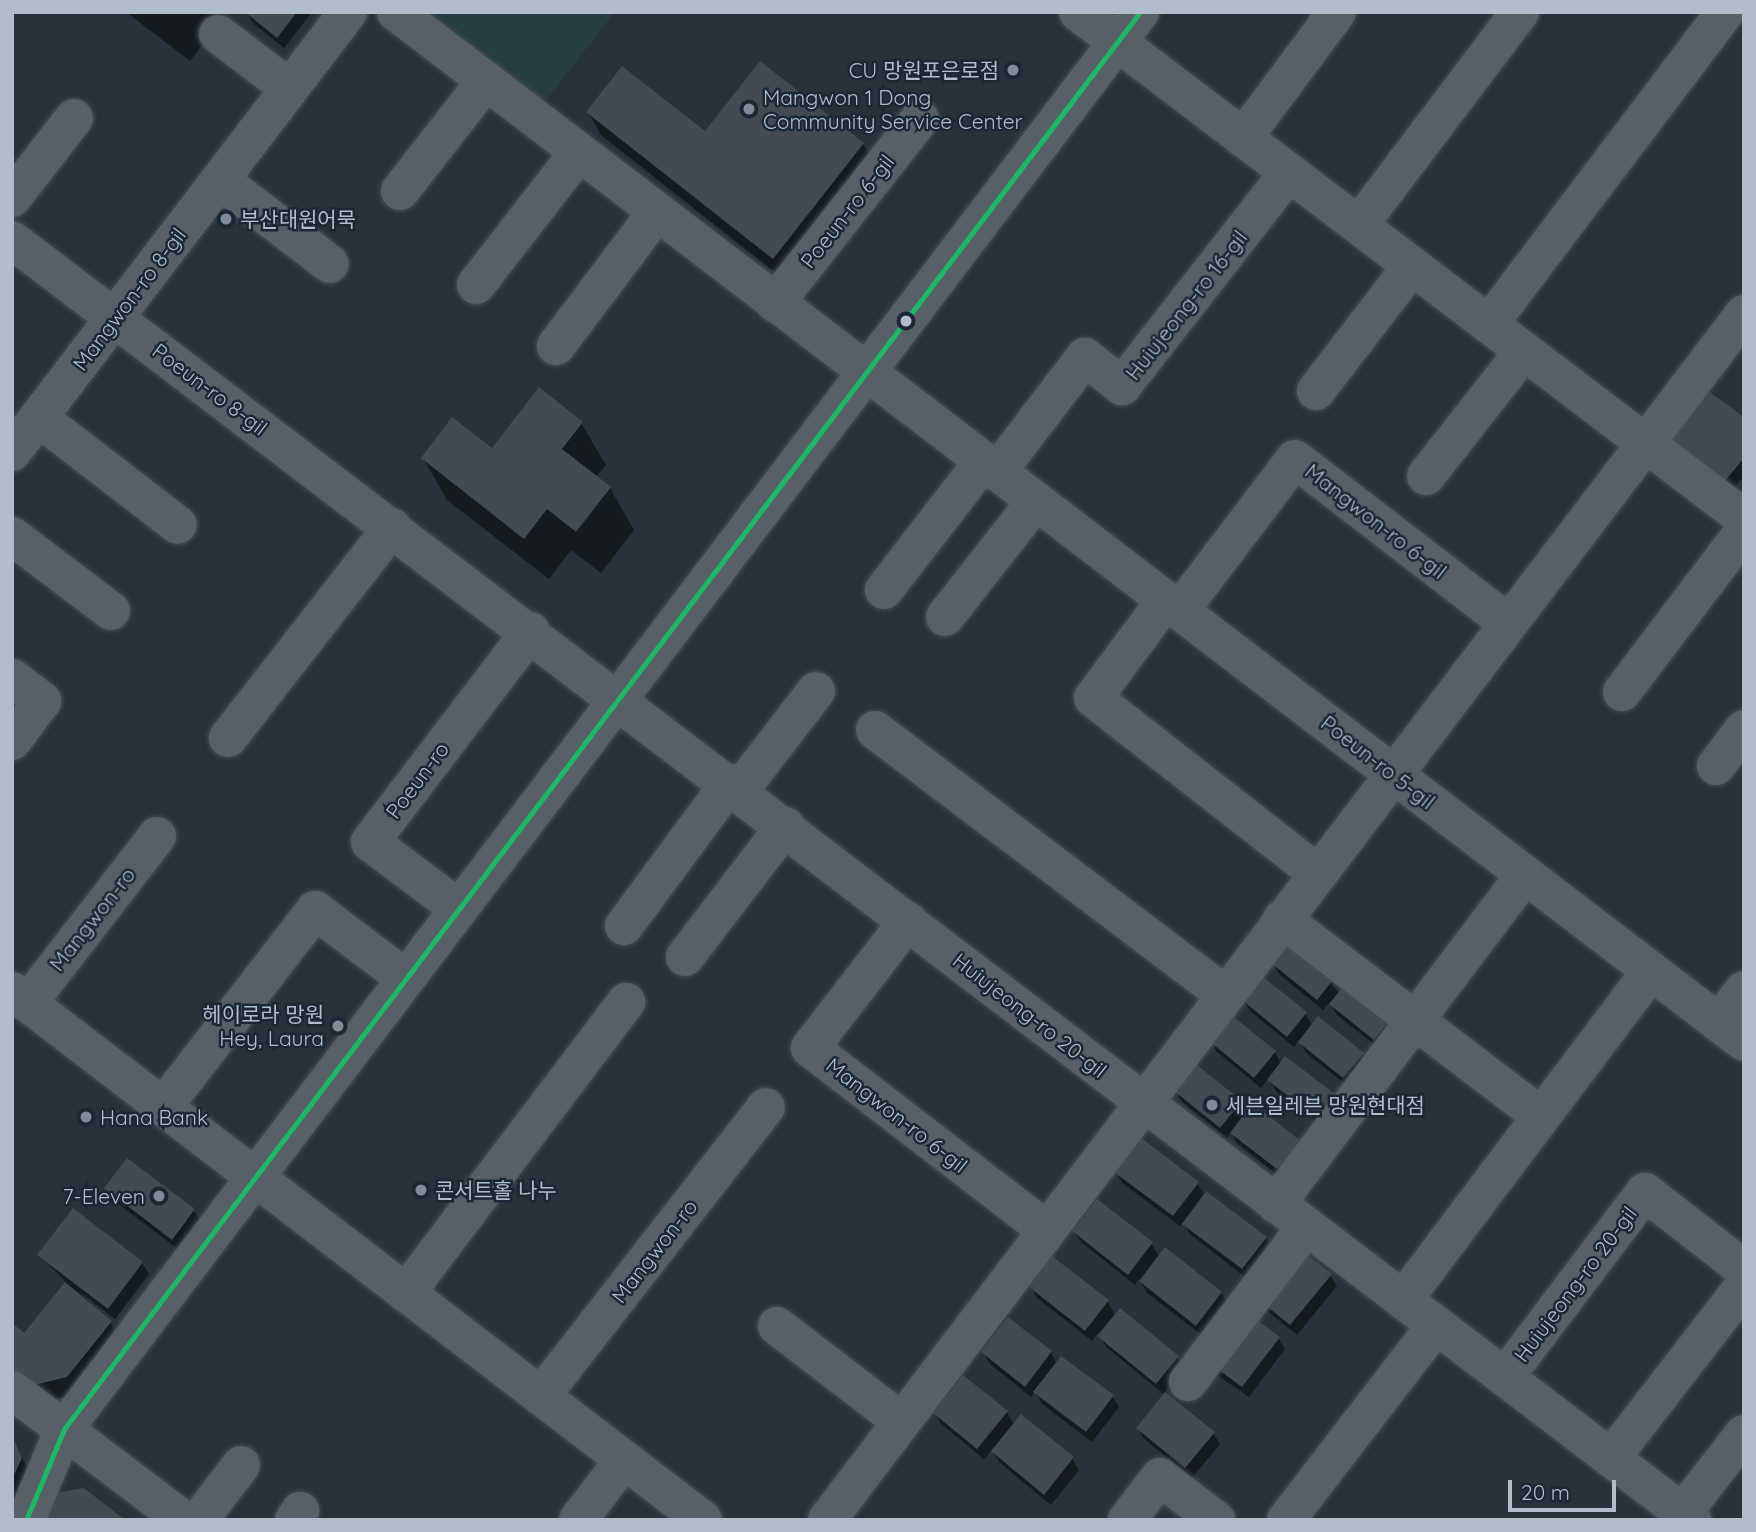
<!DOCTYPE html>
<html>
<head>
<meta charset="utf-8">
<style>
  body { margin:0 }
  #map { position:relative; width:1756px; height:1532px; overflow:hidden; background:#29313a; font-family:Quicksand,"Noto Sans KR",sans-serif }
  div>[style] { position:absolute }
  .green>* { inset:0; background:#253e41 }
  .shadow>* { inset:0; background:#0007 }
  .building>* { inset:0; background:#434a52 }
  .roads { filter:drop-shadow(0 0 2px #474d54) drop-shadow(0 0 2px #474d54) }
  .minor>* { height:38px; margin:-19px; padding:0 19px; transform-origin:19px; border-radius:19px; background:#595f67 }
  .bus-1>* { height:5px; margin:-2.5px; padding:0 2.5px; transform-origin:2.5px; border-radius:2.5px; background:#1ab867 }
  .dots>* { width:19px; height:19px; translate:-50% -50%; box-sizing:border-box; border:4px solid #1b2735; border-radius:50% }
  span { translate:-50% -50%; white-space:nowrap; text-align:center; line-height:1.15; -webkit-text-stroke:5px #1b2735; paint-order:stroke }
  .poi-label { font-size:21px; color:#b2bdcb }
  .right { translate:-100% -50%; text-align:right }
  .left { translate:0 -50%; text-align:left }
  .street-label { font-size:21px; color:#b2bdcb }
  .frame { position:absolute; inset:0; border:14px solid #b2bdcb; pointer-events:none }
  .scale { position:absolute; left:1508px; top:1480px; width:108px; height:32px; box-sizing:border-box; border:4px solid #b2bdcb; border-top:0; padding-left:9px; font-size:21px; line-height:24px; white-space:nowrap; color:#b2bdcb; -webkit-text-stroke:5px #1b2735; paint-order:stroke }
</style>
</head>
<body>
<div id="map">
  <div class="green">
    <div style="clip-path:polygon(428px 12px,615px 12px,544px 103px)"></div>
  </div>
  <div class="shadow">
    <div style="clip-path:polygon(126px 12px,227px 12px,190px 61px)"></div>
    <div style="clip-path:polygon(312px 12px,284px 48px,254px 24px,247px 13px)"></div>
    <div style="clip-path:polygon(588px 112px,705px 133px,863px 144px,876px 166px,786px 281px,601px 135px)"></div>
    <div style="clip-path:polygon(1707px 393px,1744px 419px,1744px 476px,1725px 498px)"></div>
    <div style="clip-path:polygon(581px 423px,606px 465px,596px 477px,610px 488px,634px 530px,601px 573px,571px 550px,549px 579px,447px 500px,423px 458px,492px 451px)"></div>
    <div style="clip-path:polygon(1273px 963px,1331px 981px,1339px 994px,1393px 1016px,1381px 1050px,1337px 1015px,1330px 1002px,1323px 1010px,1280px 975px)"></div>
    <div style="clip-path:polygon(1244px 1001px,1305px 1013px,1312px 1026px,1363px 1054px,1369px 1065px,1350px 1088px,1306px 1053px,1299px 1040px,1294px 1047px,1251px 1012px)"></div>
    <div style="clip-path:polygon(1210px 1040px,1275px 1052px,1281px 1064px,1334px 1095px,1340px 1106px,1324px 1128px,1276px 1091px,1268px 1079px,1261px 1088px,1216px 1051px)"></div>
    <div style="clip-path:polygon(1176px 1091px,1240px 1102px,1289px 1184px,1238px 1144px,1231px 1132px,1227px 1138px,1182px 1102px)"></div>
    <div style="clip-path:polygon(127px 1160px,194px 1211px,201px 1222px,179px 1250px,113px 1200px,106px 1188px)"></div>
    <div style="clip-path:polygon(1116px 1172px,1197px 1183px,1205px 1196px,1266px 1238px,1272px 1249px,1249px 1280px,1191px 1235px,1183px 1222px,1180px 1226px,1122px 1183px)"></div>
    <div style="clip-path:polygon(73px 1211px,142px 1263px,149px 1274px,115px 1319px,77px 1290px,110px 1322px,120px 1339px,76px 1394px,37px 1404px,25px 1335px,67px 1283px,39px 1255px)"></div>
    <div style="clip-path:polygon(1074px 1231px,1151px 1243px,1159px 1257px,1221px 1293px,1228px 1304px,1203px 1336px,1147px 1293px,1139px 1279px,1135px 1285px,1081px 1242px)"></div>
    <div style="clip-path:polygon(1330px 1275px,1337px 1286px,1297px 1335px,1267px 1311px,1261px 1300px)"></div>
    <div style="clip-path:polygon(1031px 1287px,1107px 1301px,1116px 1316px,1177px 1357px,1184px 1368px,1164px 1393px,1213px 1433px,1220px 1444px,1192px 1478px,1144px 1439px,1138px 1428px,1165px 1395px,1106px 1347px,1098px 1333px,1092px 1341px,1037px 1298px)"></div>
    <div style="clip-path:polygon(1278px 1338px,1285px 1349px,1249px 1397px,1217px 1375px,1211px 1363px)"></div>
    <div style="clip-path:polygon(983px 1352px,1051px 1352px,1057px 1364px,1112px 1396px,1119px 1407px,1092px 1442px,1042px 1404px,1035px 1392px,1031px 1397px,990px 1364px)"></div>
    <div style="clip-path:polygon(964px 1378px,1007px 1412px,1014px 1425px,1072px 1458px,1079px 1470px,1051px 1505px,1000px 1463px,992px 1450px,984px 1459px,941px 1424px,935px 1413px)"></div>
    <div style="clip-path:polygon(12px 1436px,31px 1476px,12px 1516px)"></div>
  </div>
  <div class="building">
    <div style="clip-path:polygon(245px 12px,297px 12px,277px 38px)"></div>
    <div style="clip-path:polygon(760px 61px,864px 143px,773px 259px,586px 112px,622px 66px,705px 131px)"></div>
    <div style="clip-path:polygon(539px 387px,583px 422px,562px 449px,611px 487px,576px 532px,547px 509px,524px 539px,421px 458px,452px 417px,492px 448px)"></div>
    <div style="clip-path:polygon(1707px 390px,1744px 417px,1744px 458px,1719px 488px,1668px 440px)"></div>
    <div style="clip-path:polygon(1288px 943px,1333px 980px,1317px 1000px,1271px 963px)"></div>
    <div style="clip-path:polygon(1262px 976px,1307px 1012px,1287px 1037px,1242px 1000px)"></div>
    <div style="clip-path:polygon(1350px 978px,1394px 1015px,1374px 1040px,1329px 1004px)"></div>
    <div style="clip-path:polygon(1229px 1013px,1276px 1051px,1254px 1078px,1208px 1040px)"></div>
    <div style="clip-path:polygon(1318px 1016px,1364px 1053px,1343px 1078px,1298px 1042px)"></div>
    <div style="clip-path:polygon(1285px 1056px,1335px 1094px,1317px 1118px,1267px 1080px)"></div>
    <div style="clip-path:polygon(1196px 1064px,1242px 1101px,1220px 1128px,1174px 1091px)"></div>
    <div style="clip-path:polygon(1252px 1103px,1305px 1144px,1282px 1173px,1230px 1133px)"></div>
    <div style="clip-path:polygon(1140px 1137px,1199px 1182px,1173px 1216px,1114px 1172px)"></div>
    <div style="clip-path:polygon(127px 1158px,195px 1209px,172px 1240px,104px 1188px)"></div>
    <div style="clip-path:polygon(1206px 1191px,1267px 1237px,1242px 1269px,1182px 1224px)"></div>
    <div style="clip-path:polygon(1097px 1199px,1153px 1242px,1128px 1275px,1072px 1231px)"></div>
    <div style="clip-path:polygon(73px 1208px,143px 1262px,108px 1309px,37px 1255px)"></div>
    <div style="clip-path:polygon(1165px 1247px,1222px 1292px,1196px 1326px,1139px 1281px)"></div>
    <div style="clip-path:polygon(1296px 1247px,1332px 1274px,1290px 1325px,1259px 1300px)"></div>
    <div style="clip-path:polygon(1052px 1256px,1109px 1300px,1085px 1331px,1029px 1287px)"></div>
    <div style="clip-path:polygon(65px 1282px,112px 1321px,67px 1377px,26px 1387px,12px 1376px,12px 1323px,24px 1333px)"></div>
    <div style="clip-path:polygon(1120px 1308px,1179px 1356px,1156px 1384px,1097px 1336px)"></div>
    <div style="clip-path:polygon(1248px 1313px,1280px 1337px,1242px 1387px,1209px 1363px)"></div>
    <div style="clip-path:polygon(1008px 1317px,1052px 1351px,1025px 1387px,981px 1352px)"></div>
    <div style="clip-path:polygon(1061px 1356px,1114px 1395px,1086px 1432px,1033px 1392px)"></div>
    <div style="clip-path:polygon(963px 1375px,1008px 1411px,977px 1449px,933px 1413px)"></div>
    <div style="clip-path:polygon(1165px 1392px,1215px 1432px,1185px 1468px,1136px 1428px)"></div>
    <div style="clip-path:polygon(1021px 1414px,1074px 1457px,1044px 1495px,991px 1451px)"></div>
    <div style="clip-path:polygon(12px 1435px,22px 1458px,12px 1479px)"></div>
    <div style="clip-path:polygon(84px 1488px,125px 1520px,45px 1520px,56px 1493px)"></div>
  </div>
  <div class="roads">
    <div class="minor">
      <div style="left:396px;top:12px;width:1696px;rotate:37.38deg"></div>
      <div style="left:1078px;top:12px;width:836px;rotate:37.23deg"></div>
      <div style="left:218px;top:34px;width:89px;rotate:37.3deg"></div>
      <div style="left:1243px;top:138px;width:157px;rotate:-53.3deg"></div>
      <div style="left:220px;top:180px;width:138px;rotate:37.4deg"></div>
      <div style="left:400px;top:191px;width:140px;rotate:-52deg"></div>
      <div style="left:12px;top:198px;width:101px;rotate:-52.2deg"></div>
      <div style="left:1359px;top:225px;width:267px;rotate:-52.9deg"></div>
      <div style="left:12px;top:240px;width:2112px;rotate:37.3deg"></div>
      <div style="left:476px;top:285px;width:168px;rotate:-52.2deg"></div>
      <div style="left:775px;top:303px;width:234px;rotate:-51.8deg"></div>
      <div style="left:1489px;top:324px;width:391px;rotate:-52.9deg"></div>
      <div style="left:556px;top:346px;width:168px;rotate:-53deg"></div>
      <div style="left:1316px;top:391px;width:158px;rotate:-52.5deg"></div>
      <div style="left:39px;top:418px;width:175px;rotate:37.6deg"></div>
      <div style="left:12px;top:452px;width:554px;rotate:-52.63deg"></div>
      <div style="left:997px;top:472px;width:145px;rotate:-52.6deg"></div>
      <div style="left:1085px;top:357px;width:47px;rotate:38.1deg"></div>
      <div style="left:1122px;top:386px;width:271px;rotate:-52deg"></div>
      <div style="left:1426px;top:476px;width:159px;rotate:-51.9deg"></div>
      <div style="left:12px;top:536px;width:124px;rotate:37.1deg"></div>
      <div style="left:884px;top:590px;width:162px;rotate:-52.3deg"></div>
      <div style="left:1166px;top:600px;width:122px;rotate:126.7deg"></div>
      <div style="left:1093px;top:698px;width:284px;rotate:38deg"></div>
      <div style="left:1181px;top:609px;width:188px;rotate:-52.8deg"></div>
      <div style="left:1295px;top:459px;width:267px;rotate:37.6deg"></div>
      <div style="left:945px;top:617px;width:147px;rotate:-51.9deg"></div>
      <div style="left:12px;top:678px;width:38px;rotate:37deg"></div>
      <div style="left:42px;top:701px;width:50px;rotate:126.9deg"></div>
      <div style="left:1622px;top:692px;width:202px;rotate:-52.8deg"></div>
      <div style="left:875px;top:730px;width:438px;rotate:37.1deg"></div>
      <div style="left:228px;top:738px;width:267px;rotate:-52.1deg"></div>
      <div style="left:1716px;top:766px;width:46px;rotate:-52.9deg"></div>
      <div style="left:739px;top:791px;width:126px;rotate:-52.4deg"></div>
      <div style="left:458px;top:908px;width:110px;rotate:-143.1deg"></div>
      <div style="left:370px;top:842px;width:265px;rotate:-52.7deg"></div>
      <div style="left:1282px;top:919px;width:325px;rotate:37.3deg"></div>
      <div style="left:908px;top:921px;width:160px;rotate:127.7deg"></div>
      <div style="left:810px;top:1048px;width:297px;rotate:37.6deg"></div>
      <div style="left:624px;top:926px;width:178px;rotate:-53.5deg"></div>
      <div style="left:685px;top:957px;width:165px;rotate:-52.6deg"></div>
      <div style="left:12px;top:991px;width:870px;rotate:37.44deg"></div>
      <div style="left:28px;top:1003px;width:211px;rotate:-52.3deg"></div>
      <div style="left:1719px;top:1023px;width:41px;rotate:-52.9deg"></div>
      <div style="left:163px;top:1107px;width:249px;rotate:-52.3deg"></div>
      <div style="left:315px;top:910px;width:113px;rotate:37.1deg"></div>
      <div style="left:1276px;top:1204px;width:413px;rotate:-52.9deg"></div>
      <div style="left:406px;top:1293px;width:365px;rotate:-52.9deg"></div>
      <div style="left:1403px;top:1300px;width:412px;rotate:-53deg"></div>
      <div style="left:777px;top:1326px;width:156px;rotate:37.5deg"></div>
      <div style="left:1505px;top:1377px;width:232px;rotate:-52.9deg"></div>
      <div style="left:1645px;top:1192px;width:125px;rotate:37.9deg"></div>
      <div style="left:1188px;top:1382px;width:195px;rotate:-52.7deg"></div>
      <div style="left:12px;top:1390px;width:215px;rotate:37.2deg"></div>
      <div style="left:541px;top:1396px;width:366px;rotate:-52.1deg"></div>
      <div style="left:1611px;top:1458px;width:217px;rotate:-52.3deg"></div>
      <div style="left:26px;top:1520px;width:99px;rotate:-67.3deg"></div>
      <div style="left:64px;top:1429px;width:1779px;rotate:-52.79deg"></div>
      <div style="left:199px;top:1520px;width:69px;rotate:-52.6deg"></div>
      <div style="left:294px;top:1520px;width:11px;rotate:-56deg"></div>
      <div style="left:578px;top:1520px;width:76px;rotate:-52.5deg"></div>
      <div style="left:827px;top:1520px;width:1515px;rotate:-52.75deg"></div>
      <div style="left:1127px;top:1520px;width:54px;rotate:-52.5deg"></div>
      <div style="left:1160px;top:1477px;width:71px;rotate:37.5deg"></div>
      <div style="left:1286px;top:1520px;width:246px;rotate:-52.4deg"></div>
      <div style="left:1677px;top:1520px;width:109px;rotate:-52.1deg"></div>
    </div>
  </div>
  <div class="bus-1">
    <div style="left:26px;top:1520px;width:99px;rotate:-67.3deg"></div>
    <div style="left:64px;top:1429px;width:1779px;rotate:-52.79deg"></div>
  </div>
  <div class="dots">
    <div style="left:1013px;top:70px;background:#828c98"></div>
    <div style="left:749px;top:109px;background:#828c98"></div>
    <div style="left:226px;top:219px;background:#828c98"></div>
    <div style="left:906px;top:321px;background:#b2bdcb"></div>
    <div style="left:338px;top:1026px;background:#828c98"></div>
    <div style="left:1212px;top:1105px;background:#828c98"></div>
    <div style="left:86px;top:1117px;background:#828c98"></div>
    <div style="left:421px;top:1190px;background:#828c98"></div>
    <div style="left:159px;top:1196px;background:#828c98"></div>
  </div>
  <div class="poi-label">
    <span class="right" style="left:999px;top:70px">CU 망원포은로점</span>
    <span class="left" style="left:763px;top:109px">Mangwon 1 Dong<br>Community Service Center</span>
    <span class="left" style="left:240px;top:219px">부산대원어묵</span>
    <span class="right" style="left:324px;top:1026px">헤이로라 망원<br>Hey, Laura</span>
    <span class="left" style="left:1226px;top:1105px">세븐일레븐 망원현대점</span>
    <span class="left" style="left:100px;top:1117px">Hana Bank</span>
    <span class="left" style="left:435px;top:1190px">콘서트홀 나누</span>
    <span class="right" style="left:145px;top:1196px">7-Eleven</span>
  </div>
  <div class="street-label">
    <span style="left:847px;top:211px;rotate:-52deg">Poeun-ro 6-gil</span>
    <span style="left:129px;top:299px;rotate:-53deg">Mangwon-ro 8-gil</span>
    <span style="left:1186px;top:305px;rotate:-52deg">Huiujeong-ro 16-gil</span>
    <span style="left:210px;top:389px;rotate:37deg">Poeun-ro 8-gil</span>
    <span style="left:1376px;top:521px;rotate:38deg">Mangwon-ro 6-gil</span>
    <span style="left:1378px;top:762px;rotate:38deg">Poeun-ro 5-gil</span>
    <span style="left:417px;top:780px;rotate:-53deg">Poeun-ro</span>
    <span style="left:92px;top:919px;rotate:-52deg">Mangwon-ro</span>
    <span style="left:1030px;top:1015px;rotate:38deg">Huiujeong-ro 20-gil</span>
    <span style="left:897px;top:1115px;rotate:38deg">Mangwon-ro 6-gil</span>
    <span style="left:654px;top:1251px;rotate:-52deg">Mangwon-ro</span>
    <span style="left:1575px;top:1284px;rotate:-53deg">Huiujeong-ro 20-gil</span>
  </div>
  <div class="frame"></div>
  <div class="scale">20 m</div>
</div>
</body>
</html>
